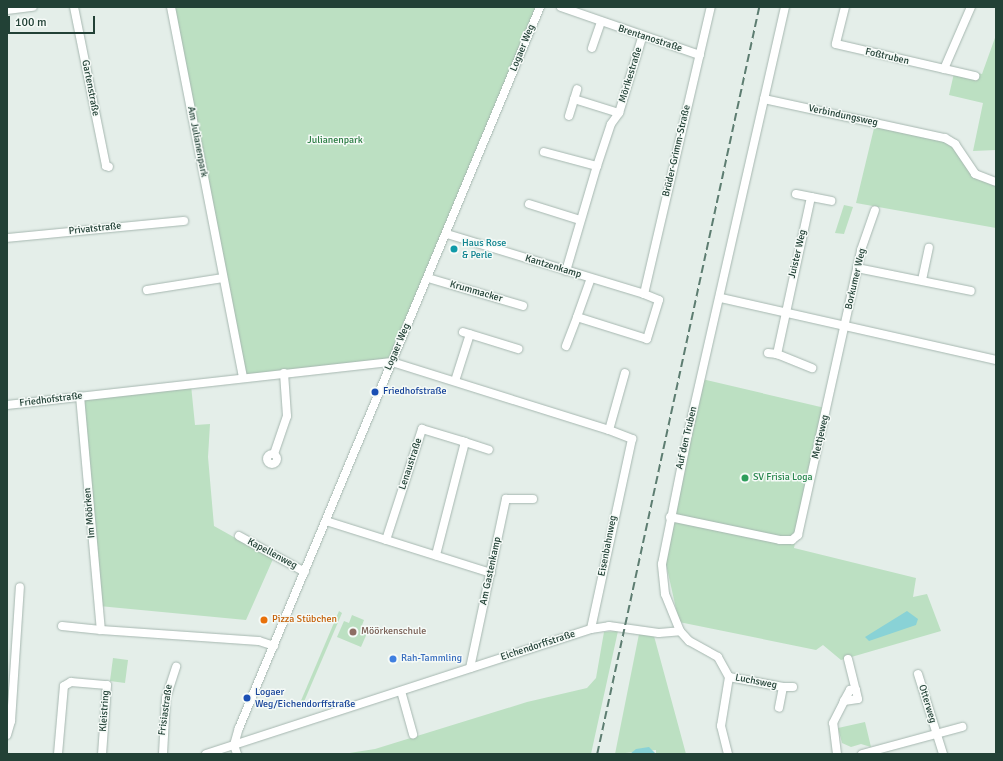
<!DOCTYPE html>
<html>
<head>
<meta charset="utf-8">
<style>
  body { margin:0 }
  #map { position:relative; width:1003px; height:761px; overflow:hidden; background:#e4eee9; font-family:Signika,sans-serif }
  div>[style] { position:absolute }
  .green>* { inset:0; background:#bce0c2 }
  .water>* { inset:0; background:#89d2d6 }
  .roads { filter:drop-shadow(0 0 1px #a6b7b0) drop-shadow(0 0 1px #a6b7b0) }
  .minor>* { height:8px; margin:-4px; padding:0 4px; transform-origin:4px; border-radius:4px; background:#fff }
  .minor>.ring { margin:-4px; padding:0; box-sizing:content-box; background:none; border:8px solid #fff; border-radius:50% }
  .rail>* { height:1.5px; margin-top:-0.75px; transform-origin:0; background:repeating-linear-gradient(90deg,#5d7d71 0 8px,transparent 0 12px) }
  .dots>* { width:11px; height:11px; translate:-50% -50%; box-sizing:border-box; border:2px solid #f5faf7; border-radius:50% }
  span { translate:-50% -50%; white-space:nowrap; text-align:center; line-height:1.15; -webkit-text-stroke:3px #f5faf7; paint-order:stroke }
  .street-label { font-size:10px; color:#224136 }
  .park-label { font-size:10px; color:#297b41 }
  .culture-label { font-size:10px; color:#0d838f }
  .left { translate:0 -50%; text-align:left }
  .transit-label { font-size:10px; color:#164399 }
  .leisure-label { font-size:10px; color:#27864d }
  .food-label { font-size:10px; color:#c56008 }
  .education-label { font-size:10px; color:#785e54 }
  .shop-label { font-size:10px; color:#366cbe }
  .frame { position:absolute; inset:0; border:8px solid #224136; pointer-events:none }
  .scale { position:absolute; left:8px; top:16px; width:87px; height:18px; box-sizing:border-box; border:2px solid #224136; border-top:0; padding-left:5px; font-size:12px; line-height:14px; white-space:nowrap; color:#224136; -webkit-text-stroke:3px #f5faf7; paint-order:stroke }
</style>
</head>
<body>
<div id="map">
  <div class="green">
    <div style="clip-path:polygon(173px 7px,537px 7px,388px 360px,244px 375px)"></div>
    <div style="clip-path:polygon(996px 35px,996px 150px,973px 151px,983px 103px,949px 95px,955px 69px,982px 74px)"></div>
    <div style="clip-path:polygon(875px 124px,945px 138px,975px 174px,996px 182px,996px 228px,856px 203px)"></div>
    <div style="clip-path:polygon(844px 205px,853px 207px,844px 234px,835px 233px)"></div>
    <div style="clip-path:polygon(702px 379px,825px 408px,794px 548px,916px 578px,913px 597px,927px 594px,941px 631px,841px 660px,823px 645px,816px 650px,679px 622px,666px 564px)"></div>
    <div style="clip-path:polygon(191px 385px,195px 425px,210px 424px,208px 457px,214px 526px,273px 559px,246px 620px,99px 606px,84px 398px)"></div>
    <div style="clip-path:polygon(339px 611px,342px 613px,303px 704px,300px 703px)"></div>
    <div style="clip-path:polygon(352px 615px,364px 620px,361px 628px,368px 631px,361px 647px,337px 637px,344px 621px,349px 623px)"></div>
    <div style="clip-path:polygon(618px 631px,591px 754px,343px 754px,375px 749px,527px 702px,587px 688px,596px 678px,604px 632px)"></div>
    <div style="clip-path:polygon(639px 634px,654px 636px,686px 754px,656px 754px,656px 750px,615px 754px)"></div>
    <div style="clip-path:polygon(113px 658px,128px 660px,125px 683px,110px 681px)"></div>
    <div style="clip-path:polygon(865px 722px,871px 747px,861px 744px,851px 747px,842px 743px,838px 728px)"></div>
  </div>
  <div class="water">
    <div style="clip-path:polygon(907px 611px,918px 619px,916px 625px,869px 641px,865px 637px)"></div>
    <div style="clip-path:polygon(649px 747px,656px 754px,630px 754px,636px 749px)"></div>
  </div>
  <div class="roads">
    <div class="minor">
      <div style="left:74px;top:7px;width:162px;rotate:78.6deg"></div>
      <div style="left:106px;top:166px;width:3px;rotate:18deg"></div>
      <div style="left:171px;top:7px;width:378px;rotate:79deg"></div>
      <div style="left:561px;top:7px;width:147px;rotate:19.1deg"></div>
      <div style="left:845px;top:7px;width:38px;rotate:104deg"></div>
      <div style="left:836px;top:44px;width:143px;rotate:13deg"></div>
      <div style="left:7px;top:10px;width:26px;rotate:-7deg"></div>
      <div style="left:592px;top:48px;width:28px;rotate:-71deg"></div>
      <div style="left:944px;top:69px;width:68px;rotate:-66.5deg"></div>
      <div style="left:574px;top:99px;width:47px;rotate:17.3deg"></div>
      <div style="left:764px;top:99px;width:185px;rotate:12.2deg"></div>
      <div style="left:945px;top:138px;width:12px;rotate:31deg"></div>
      <div style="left:955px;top:144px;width:36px;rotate:56deg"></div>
      <div style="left:975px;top:174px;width:22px;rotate:21deg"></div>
      <div style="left:569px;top:116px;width:28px;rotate:-73deg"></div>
      <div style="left:544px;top:152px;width:55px;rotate:14.8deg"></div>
      <div style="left:796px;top:194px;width:36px;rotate:11deg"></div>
      <div style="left:811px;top:197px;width:161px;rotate:102.2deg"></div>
      <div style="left:777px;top:354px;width:38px;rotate:22deg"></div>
      <div style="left:529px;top:204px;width:53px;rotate:17.4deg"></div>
      <div style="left:447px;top:234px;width:206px;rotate:16.9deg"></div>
      <div style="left:644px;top:294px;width:16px;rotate:22deg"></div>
      <div style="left:659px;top:300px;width:41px;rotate:107.1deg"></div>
      <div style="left:647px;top:339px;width:73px;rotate:-162.6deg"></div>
      <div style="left:577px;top:317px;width:41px;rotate:-70.3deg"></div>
      <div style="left:7px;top:238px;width:178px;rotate:-5.5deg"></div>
      <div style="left:857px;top:268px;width:116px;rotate:11.4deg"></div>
      <div style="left:566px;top:271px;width:109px;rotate:-73.6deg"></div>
      <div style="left:597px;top:166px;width:44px;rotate:-71.6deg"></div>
      <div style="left:611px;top:124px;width:14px;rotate:-54deg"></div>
      <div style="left:619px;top:113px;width:78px;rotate:-73deg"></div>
      <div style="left:428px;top:278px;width:99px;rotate:16.4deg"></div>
      <div style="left:922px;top:280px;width:33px;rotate:-78deg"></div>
      <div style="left:147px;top:290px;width:77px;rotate:-9deg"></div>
      <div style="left:644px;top:294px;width:295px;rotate:-76.9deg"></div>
      <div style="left:721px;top:298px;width:282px;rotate:12.7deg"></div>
      <div style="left:463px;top:332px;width:58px;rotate:17.2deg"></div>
      <div style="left:566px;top:346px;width:31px;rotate:-69deg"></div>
      <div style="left:768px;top:353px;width:9px;rotate:6deg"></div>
      <div style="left:455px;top:381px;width:49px;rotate:-72.3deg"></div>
      <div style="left:80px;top:396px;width:235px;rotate:84.9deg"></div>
      <div style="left:101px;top:630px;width:158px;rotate:4deg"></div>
      <div style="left:259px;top:641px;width:16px;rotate:18deg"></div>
      <div style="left:7px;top:405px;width:387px;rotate:-6.4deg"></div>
      <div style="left:392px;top:362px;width:227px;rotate:17.4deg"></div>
      <div style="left:609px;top:430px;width:25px;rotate:21deg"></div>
      <div style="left:632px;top:439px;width:194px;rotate:102.2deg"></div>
      <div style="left:609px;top:430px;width:59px;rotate:-74.3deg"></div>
      <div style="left:465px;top:442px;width:25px;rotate:18deg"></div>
      <div style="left:274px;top:454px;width:40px;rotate:-71.1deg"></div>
      <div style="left:287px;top:416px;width:43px;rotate:-94deg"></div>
      <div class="ring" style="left:267px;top:454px;width:2px;height:2px"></div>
      <div style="left:670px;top:517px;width:112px;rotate:11.8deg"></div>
      <div style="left:780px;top:540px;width:12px"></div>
      <div style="left:792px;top:540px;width:8px;rotate:-40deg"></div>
      <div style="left:798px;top:535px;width:292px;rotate:-77.5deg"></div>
      <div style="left:861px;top:250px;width:42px;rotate:-70.7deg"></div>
      <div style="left:326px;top:521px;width:173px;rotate:17.5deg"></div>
      <div style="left:239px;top:536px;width:75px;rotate:28.6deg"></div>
      <div style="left:386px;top:540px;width:117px;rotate:-72deg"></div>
      <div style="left:422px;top:429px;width:42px;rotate:16.7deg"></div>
      <div style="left:462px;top:441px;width:3px;rotate:18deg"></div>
      <div style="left:465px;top:442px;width:117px;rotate:104.4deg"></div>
      <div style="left:62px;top:626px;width:39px;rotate:6deg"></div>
      <div style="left:848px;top:659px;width:32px;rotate:76deg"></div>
      <div style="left:470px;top:668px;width:173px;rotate:-78deg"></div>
      <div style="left:506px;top:499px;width:27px"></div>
      <div style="left:918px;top:674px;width:84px;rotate:72.6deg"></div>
      <div style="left:729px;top:677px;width:55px;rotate:10.5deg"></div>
      <div style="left:783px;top:687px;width:21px;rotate:101deg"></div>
      <div style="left:783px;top:687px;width:10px"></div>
      <div style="left:401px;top:691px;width:45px;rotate:74.4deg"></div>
      <div style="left:7px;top:735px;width:15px;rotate:-74deg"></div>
      <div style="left:11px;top:721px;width:134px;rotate:-86.2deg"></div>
      <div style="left:58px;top:754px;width:68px;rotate:-85deg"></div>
      <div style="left:64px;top:686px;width:8px;rotate:-30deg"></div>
      <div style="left:71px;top:682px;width:36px;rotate:5deg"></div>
      <div style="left:107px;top:685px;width:69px;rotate:94.1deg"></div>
      <div style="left:163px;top:754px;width:56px;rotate:-86.9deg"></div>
      <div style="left:166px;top:698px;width:33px;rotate:-72deg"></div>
      <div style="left:206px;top:754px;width:405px;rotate:-18deg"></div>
      <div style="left:591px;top:629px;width:18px;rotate:-9deg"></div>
      <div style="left:609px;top:626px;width:50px;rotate:8deg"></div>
      <div style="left:659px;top:633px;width:21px;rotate:-5deg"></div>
      <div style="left:237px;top:754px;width:9px;rotate:-108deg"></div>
      <div style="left:234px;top:745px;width:18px;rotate:-74deg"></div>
      <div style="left:239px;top:728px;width:781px;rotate:-67.34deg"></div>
      <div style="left:728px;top:754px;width:29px;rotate:-104deg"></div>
      <div style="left:721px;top:726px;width:50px;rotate:-80.7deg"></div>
      <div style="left:729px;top:677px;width:23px;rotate:-119deg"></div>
      <div style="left:718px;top:657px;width:33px;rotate:-151deg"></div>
      <div style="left:689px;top:641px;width:13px;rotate:-132deg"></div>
      <div style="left:680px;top:631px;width:40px;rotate:-112deg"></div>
      <div style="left:665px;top:594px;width:30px;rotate:-96deg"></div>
      <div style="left:662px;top:564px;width:133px;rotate:-78.7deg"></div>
      <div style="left:688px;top:434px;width:438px;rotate:-77.2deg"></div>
      <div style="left:837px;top:754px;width:31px;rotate:-97deg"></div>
      <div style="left:833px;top:723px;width:25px;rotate:-63deg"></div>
      <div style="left:844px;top:701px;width:14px;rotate:-8deg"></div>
      <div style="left:858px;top:699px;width:9px;rotate:-103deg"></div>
      <div style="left:856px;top:690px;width:6px;rotate:180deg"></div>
      <div style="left:850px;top:690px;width:13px;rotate:119deg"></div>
      <div style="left:862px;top:754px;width:104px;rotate:-15.1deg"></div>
    </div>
  </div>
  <div class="rail">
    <div style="left:597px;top:754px;width:764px;rotate:-77.76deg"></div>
  </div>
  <div class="dots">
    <div style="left:454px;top:249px;background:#0f9aa8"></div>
    <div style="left:375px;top:392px;background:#1a4fb4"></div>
    <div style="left:745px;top:478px;background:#2e9e5b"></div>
    <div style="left:264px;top:620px;background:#e8710a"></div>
    <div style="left:353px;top:632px;background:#8d6e63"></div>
    <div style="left:393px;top:659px;background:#3f7fe0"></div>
    <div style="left:247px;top:698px;background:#1a4fb4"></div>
  </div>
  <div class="street-label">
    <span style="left:650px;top:39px;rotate:18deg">Brentanostraße</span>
    <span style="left:523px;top:48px;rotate:-68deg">Logaer Weg</span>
    <span style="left:887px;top:57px;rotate:13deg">Foßtruben</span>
    <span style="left:631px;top:75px;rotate:-73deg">Mörikestraße</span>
    <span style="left:90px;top:88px;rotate:79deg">Gartenstraße</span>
    <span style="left:843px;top:116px;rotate:12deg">Verbindungsweg</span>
    <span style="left:197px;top:142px;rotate:79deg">Am Julianenpark</span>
    <span style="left:677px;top:151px;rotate:-77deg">Brüder-Grimm-Straße</span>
    <span style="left:95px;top:229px;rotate:-6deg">Privatstraße</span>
    <span style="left:798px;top:254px;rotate:-77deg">Juister Weg</span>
    <span style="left:553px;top:267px;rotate:17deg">Kantzenkamp</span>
    <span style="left:856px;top:279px;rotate:-77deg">Borkumer Weg</span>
    <span style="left:476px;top:292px;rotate:16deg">Krummacker</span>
    <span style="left:398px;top:347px;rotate:-67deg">Logaer Weg</span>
    <span style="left:51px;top:400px;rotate:-7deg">Friedhofstraße</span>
    <span style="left:821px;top:437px;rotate:-77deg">Mettjeweg</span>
    <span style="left:687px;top:438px;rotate:-77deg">Auf den Truben</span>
    <span style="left:411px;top:464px;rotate:-72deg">Lenaustraße</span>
    <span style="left:90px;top:513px;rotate:-95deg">Im Möörken</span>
    <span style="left:608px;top:546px;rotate:-79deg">Eisenbahnweg</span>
    <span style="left:272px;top:554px;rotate:28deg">Kapellenweg</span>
    <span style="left:491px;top:571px;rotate:-78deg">Am Gastenkamp</span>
    <span style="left:538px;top:646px;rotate:-18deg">Eichendorffstraße</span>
    <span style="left:756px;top:682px;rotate:11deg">Luchsweg</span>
    <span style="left:927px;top:704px;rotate:73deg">Otterweg</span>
    <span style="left:166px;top:710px;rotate:-82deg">Frisiastraße</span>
    <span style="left:105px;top:711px;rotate:-86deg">Kleistring</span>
  </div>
  <div class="park-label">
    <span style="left:335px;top:141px">Julianenpark</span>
  </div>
  <div class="culture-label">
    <span class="left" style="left:462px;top:249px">Haus Rose<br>&amp; Perle</span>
  </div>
  <div class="transit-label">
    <span class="left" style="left:383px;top:392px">Friedhofstraße</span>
    <span class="left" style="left:255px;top:698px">Logaer<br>Weg/Eichendorffstraße</span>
  </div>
  <div class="leisure-label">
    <span class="left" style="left:753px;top:478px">SV Frisia Loga</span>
  </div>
  <div class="food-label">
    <span class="left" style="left:272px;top:620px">Pizza Stübchen</span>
  </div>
  <div class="education-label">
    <span class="left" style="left:361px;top:632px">Möörkenschule</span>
  </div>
  <div class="shop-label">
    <span class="left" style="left:401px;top:659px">Rah-Tammling</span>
  </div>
  <div class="frame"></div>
  <div class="scale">100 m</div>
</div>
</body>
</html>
